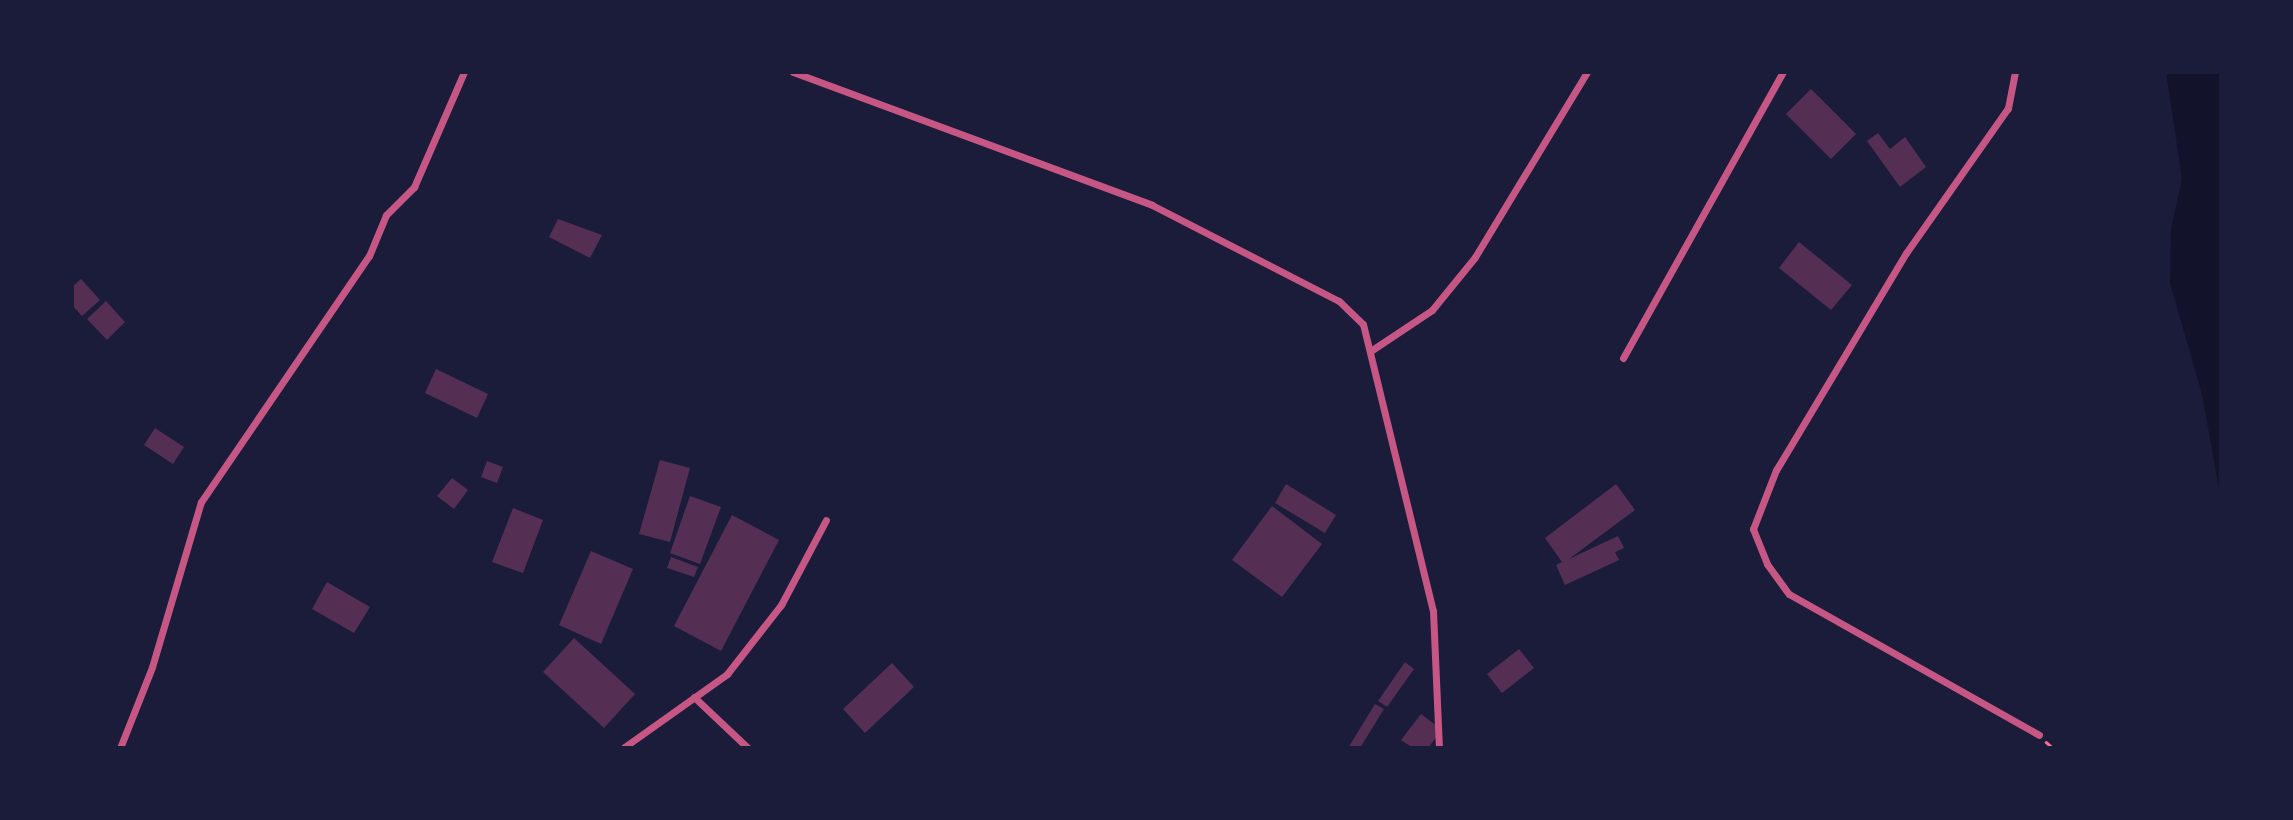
<!DOCTYPE html>
<html>
<head>
<meta charset="utf-8">
<style>
  body { margin:0 }
  #map { position:relative; width:2293px; height:820px; overflow:hidden; background:#1b1b3a; font-family:"Work Sans",sans-serif }
  div>[style] { position:absolute }
  .water>* { inset:0; background:#12122b }
  .building>* { inset:0; background:#542f53 }
  .path>* { height:2.5px; margin:-1.25px; padding:0 1.25px; transform-origin:1.25px; border-radius:1.25px; background:#ff6b9d }
  .minor>* { height:7px; margin:-3.5px; padding:0 3.5px; transform-origin:3.5px; border-radius:3.5px; background:#c65784 }
  span { translate:-50% -50%; white-space:nowrap; text-align:center; line-height:1.15; -webkit-text-stroke:7px #1b1b3a; paint-order:stroke }
  .frame { position:absolute; inset:0; border:74px solid #1b1b3a; pointer-events:none }
</style>
</head>
<body>
<div id="map">
  <div class="water">
    <div style="clip-path:polygon(2166px 72px,2221px 72px,2221px 500px,2202px 394px,2170px 283px,2171px 229px,2182px 179px)"></div>
  </div>
  <div class="building">
    <div style="clip-path:polygon(1811px 89px,1856px 134px,1831px 159px,1786px 114px)"></div>
    <div style="clip-path:polygon(1878px 133px,1890px 149px,1905px 137px,1926px 167px,1900px 187px,1867px 141px)"></div>
    <div style="clip-path:polygon(558px 219px,602px 235px,590px 258px,549px 237px)"></div>
    <div style="clip-path:polygon(1799px 242px,1852px 285px,1831px 310px,1779px 268px)"></div>
    <div style="clip-path:polygon(81px 279px,100px 300px,82px 316px,72px 305px,72px 287px)"></div>
    <div style="clip-path:polygon(106px 301px,125px 322px,107px 340px,87px 319px)"></div>
    <div style="clip-path:polygon(436px 369px,488px 394px,477px 418px,425px 393px)"></div>
    <div style="clip-path:polygon(155px 428px,184px 447px,173px 464px,144px 445px)"></div>
    <div style="clip-path:polygon(660px 460px,690px 468px,670px 542px,639px 534px)"></div>
    <div style="clip-path:polygon(487px 461px,503px 467px,497px 483px,481px 477px)"></div>
    <div style="clip-path:polygon(452px 478px,468px 490px,454px 509px,437px 496px)"></div>
    <div style="clip-path:polygon(1286px 484px,1336px 515px,1325px 533px,1275px 503px)"></div>
    <div style="clip-path:polygon(1616px 484px,1635px 510px,1569px 559px,1618px 536px,1624px 548px,1615px 552px,1619px 560px,1565px 585px,1556px 565px,1562px 562px,1545px 538px)"></div>
    <div style="clip-path:polygon(690px 496px,721px 507px,700px 564px,670px 553px)"></div>
    <div style="clip-path:polygon(1272px 506px,1322px 544px,1282px 597px,1232px 560px)"></div>
    <div style="clip-path:polygon(513px 508px,543px 520px,523px 573px,492px 562px)"></div>
    <div style="clip-path:polygon(732px 515px,779px 540px,721px 651px,674px 626px)"></div>
    <div style="clip-path:polygon(591px 551px,633px 569px,601px 644px,559px 625px)"></div>
    <div style="clip-path:polygon(671px 557px,698px 567px,694px 577px,667px 568px)"></div>
    <div style="clip-path:polygon(327px 582px,370px 607px,354px 633px,312px 609px)"></div>
    <div style="clip-path:polygon(574px 638px,635px 694px,604px 728px,543px 672px)"></div>
    <div style="clip-path:polygon(1519px 649px,1534px 668px,1502px 693px,1487px 674px)"></div>
    <div style="clip-path:polygon(1405px 662px,1414px 669px,1387px 707px,1378px 701px)"></div>
    <div style="clip-path:polygon(892px 663px,914px 687px,865px 733px,843px 709px)"></div>
    <div style="clip-path:polygon(1375px 704px,1384px 709px,1360px 748px,1348px 748px)"></div>
    <div style="clip-path:polygon(1421px 714px,1442px 730px,1428px 748px,1413px 748px,1401px 740px)"></div>
  </div>
  <div class="path">
    <div style="left:2046px;top:742px;width:9px;rotate:41deg"></div>
  </div>
  <div class="minor">
    <div style="left:793px;top:72px;width:383px;rotate:20.3deg"></div>
    <div style="left:1152px;top:205px;width:210px;rotate:27.2deg"></div>
    <div style="left:1339px;top:301px;width:33px;rotate:44deg"></div>
    <div style="left:1363px;top:324px;width:295px;rotate:76.3deg"></div>
    <div style="left:1433px;top:611px;width:137px;rotate:87.5deg"></div>
    <div style="left:2015px;top:72px;width:37px;rotate:101deg"></div>
    <div style="left:2008px;top:108px;width:177px;rotate:125.1deg"></div>
    <div style="left:1906px;top:253px;width:253px;rotate:120.9deg"></div>
    <div style="left:1776px;top:470px;width:63px;rotate:111.3deg"></div>
    <div style="left:1753px;top:529px;width:38px;rotate:68deg"></div>
    <div style="left:1767px;top:564px;width:37px;rotate:54deg"></div>
    <div style="left:1789px;top:594px;width:287px;rotate:29.4deg"></div>
    <div style="left:1372px;top:350px;width:72px;rotate:-33.7deg"></div>
    <div style="left:1432px;top:310px;width:68px;rotate:-50.9deg"></div>
    <div style="left:1475px;top:257px;width:216px;rotate:-58.8deg"></div>
    <div style="left:1623px;top:358px;width:328px;rotate:-60.8deg"></div>
    <div style="left:694px;top:697px;width:74px;rotate:43.4deg"></div>
    <div style="left:120px;top:748px;width:87px;rotate:-68.4deg"></div>
    <div style="left:152px;top:667px;width:172px;rotate:-73.5deg"></div>
    <div style="left:201px;top:502px;width:298px;rotate:-55.7deg"></div>
    <div style="left:369px;top:256px;width:44px;rotate:-67.5deg"></div>
    <div style="left:386px;top:215px;width:40px;rotate:-45deg"></div>
    <div style="left:414px;top:187px;width:125px;rotate:-66.5deg"></div>
    <div style="left:623px;top:748px;width:128px;rotate:-35.4deg"></div>
    <div style="left:727px;top:674px;width:88px;rotate:-52deg"></div>
    <div style="left:781px;top:605px;width:96px;rotate:-62.1deg"></div>
  </div>
  <div class="frame"></div>
</div>
</body>
</html>
